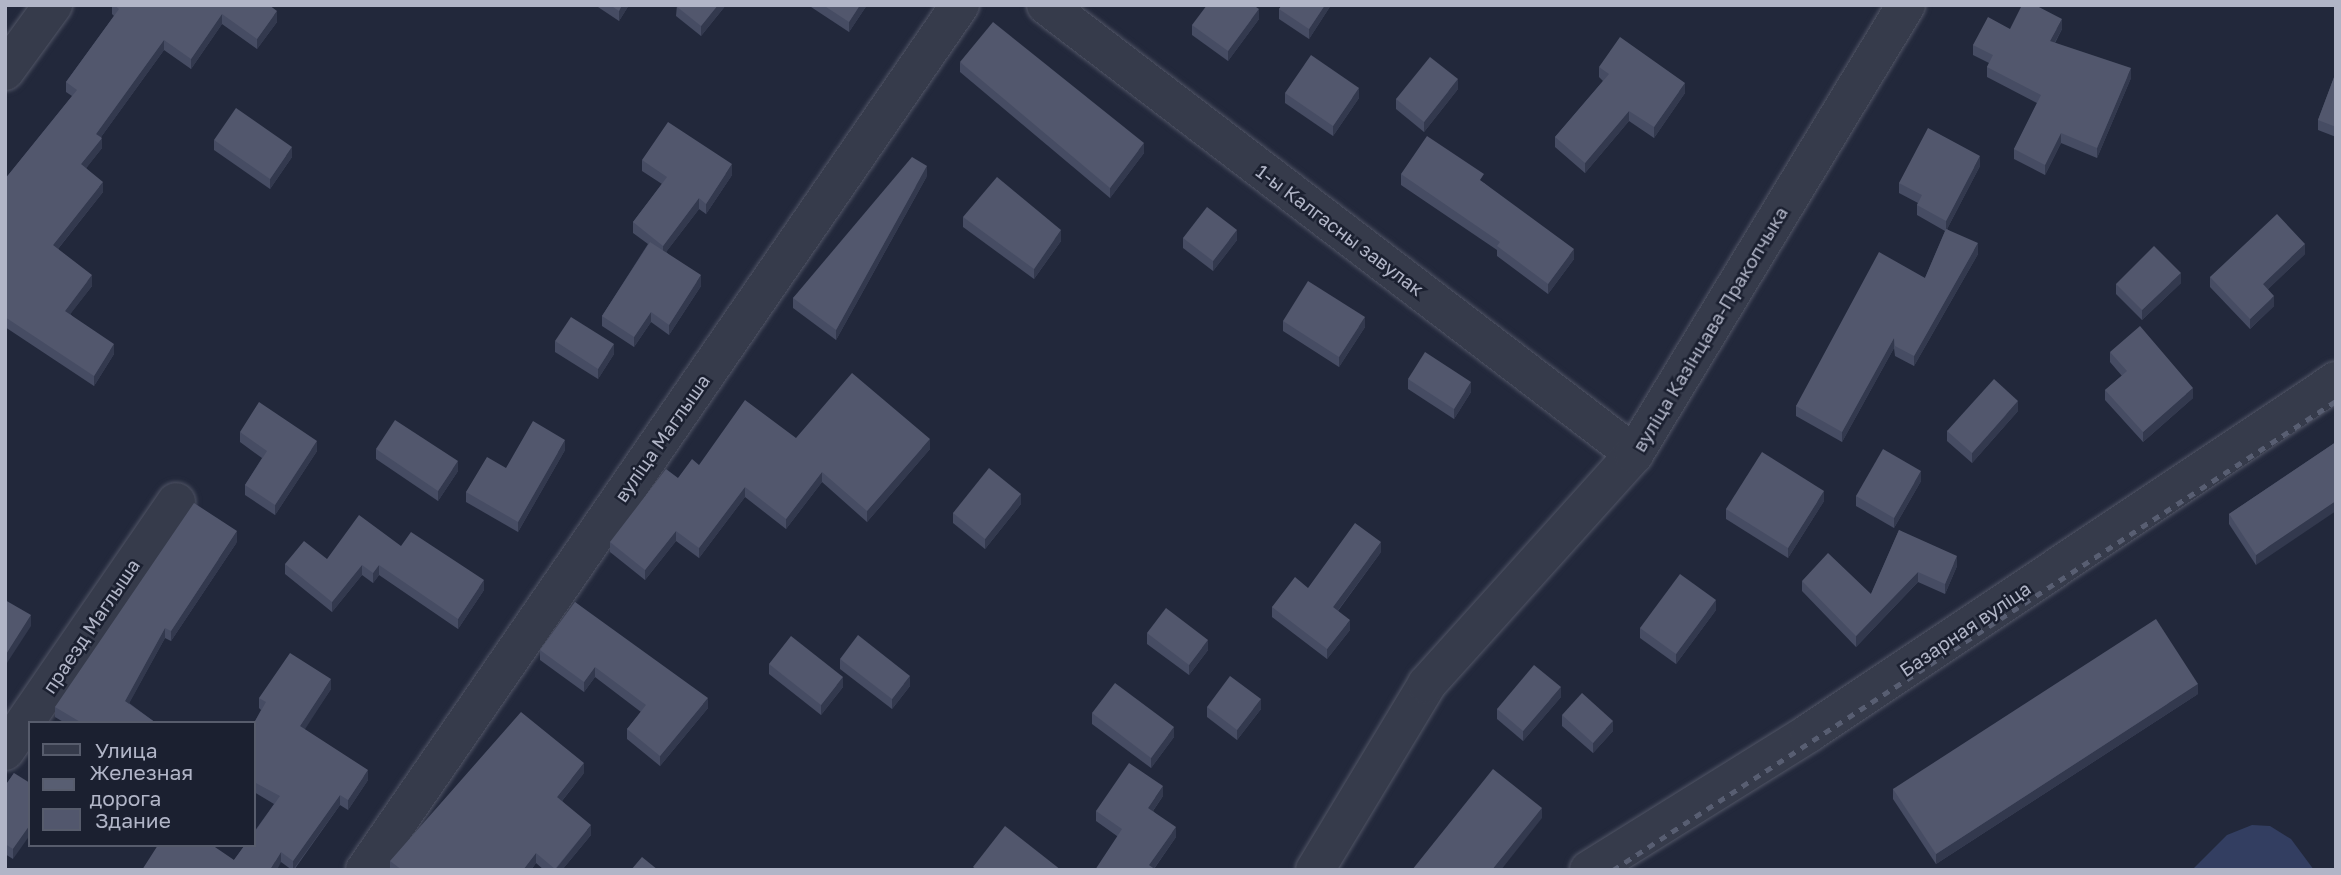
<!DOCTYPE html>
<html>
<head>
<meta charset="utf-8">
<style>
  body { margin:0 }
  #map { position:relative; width:2341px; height:875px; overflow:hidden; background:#22283b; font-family:"Golos Text",sans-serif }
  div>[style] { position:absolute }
  .water>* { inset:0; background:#333e61 }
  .roads { filter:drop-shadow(0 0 2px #515566) drop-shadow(0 0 2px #515566) }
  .minor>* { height:38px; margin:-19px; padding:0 19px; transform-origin:19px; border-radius:19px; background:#363b4b }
  .tertiary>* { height:38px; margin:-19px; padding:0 19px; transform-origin:19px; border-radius:19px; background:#363b4b }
  .rail>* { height:5px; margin-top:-2.5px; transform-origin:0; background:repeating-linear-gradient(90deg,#585e72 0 7px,transparent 0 14px) }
  .wall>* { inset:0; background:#464c63 }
  .shaded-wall>* { inset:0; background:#33394e }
  .building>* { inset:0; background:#52576d }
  span { translate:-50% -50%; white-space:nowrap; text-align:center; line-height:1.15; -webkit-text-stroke:5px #1b2030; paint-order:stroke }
  .street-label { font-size:19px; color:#b1b5c7 }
  .frame { position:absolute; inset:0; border:7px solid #b1b5c7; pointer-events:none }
  .legend { position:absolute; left:28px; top:721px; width:228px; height:126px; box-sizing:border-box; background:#1b2030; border:2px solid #575c6c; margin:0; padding:9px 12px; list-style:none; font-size:21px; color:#b1b5c7 }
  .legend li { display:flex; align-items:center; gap:14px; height:35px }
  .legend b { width:35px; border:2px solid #575c6c }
</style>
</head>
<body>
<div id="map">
  <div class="water">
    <div style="clip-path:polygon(2252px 825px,2270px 826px,2291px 839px,2314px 870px,2192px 870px,2227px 835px)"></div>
  </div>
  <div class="roads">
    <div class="minor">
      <div style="left:1046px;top:5px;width:740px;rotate:37.37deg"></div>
      <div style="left:5px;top:751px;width:302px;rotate:-55.5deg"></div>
      <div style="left:365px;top:870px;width:1050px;rotate:-55.48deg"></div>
      <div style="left:1315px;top:870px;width:217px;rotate:-58.9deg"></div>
      <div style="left:1427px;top:684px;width:309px;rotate:-48deg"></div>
      <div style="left:1634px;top:454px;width:525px;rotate:-58.79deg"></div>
      <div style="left:1589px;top:870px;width:259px;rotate:-31.9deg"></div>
      <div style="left:1809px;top:733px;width:634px;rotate:-33.74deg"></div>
    </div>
    <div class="tertiary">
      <div style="left:5px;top:71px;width:82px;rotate:-54deg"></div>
    </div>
  </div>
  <div class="rail">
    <div style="left:1613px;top:870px;width:862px;rotate:-32.97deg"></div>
  </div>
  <div class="wall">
    <div style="clip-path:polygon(112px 5px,269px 5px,277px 22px,257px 49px,222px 24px,191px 69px,164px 50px,101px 137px,102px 148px,86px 168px,103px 192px,58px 249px,92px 286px,70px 314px,114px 354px,94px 386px,5px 327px,5px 179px,72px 96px,66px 92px,66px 82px,114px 16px,112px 14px)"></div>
    <div style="clip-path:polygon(595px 5px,629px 5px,619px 21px)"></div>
    <div style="clip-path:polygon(677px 5px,726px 5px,701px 36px,676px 16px)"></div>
    <div style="clip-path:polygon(808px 5px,867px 5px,849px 32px)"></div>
    <div style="clip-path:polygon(1282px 5px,1331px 5px,1309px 39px,1279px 19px,1279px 9px)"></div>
    <div style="clip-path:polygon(1259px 19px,1228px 61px,1192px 35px,1192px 25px)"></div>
    <div style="clip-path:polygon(2010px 29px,2062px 29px,2055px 43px,2131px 78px,2097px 158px,2061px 143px,2045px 175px,2014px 159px,2014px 149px,2037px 103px,1987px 77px,1987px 67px,1989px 63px,1973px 55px,1973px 45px)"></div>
    <div style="clip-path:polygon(960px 62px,1144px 153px,1110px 198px,960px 72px)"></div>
    <div style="clip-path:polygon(1599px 67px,1685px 93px,1654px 138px,1629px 121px,1585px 173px,1555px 147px,1555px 137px,1603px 81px,1599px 77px)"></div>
    <div style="clip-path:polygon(2336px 72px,2336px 137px,2318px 130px,2318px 120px)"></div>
    <div style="clip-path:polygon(1458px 89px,1424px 132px,1396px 109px,1396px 99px)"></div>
    <div style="clip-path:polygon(1285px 93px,1359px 98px,1333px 136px,1285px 103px)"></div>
    <div style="clip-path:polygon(214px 140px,292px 157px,270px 189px,214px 150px)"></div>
    <div style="clip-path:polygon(642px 160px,732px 175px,706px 214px,699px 209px,666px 252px,701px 286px,669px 335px,651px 322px,634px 347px,602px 326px,602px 316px,648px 244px,633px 233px,633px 222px,662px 184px,642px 171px)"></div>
    <div style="clip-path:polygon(1980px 166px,1947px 229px,1978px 254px,1914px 366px,1895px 356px,1894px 348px,1842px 442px,1796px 416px,1796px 406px,1925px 278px,1945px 231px,1917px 215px,1917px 205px,1918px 203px,1899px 193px,1899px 183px)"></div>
    <div style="clip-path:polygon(1401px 174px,1484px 183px,1574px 259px,1548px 294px,1497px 256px,1497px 250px,1401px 185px)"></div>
    <div style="clip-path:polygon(927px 176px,836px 340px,793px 308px,793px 298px)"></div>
    <div style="clip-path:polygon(963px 217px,1061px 241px,1034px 279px,963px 227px)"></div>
    <div style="clip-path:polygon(1183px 238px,1237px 240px,1213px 271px,1183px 248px)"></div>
    <div style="clip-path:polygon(2305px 254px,2268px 289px,2274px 306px,2250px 329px,2210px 287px,2210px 277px)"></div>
    <div style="clip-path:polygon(2181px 283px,2142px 320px,2116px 294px,2116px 284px)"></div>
    <div style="clip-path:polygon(1283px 321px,1365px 327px,1339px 367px,1283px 331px)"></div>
    <div style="clip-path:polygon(555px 341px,614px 354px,598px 379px,555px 352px)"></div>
    <div style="clip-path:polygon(2110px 352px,2193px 398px,2143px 442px,2105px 400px,2105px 390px,2122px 376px,2110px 362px)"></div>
    <div style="clip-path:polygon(1408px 379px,1471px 392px,1454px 419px,1408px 389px)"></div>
    <div style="clip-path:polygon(2018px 411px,1972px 463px,1947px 441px,1947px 431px)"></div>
    <div style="clip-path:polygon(240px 432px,317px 451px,275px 515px,245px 495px,245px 485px,262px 458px,240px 442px)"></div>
    <div style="clip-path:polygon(796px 438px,930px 449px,867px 522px,822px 482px,786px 529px,745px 497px,699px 558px,676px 541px,645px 580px,610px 552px,610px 542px,678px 478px,699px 465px)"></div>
    <div style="clip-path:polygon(2336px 442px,2256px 565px,2229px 524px,2229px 514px)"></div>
    <div style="clip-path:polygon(376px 449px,458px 471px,438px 501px,376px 459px)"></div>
    <div style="clip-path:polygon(565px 450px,518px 532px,466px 502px,466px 492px,506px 468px)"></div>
    <div style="clip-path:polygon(1921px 481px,1894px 528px,1856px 506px,1856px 496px)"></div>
    <div style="clip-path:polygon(1824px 501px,1788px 558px,1726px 519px,1726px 509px)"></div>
    <div style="clip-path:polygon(1021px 504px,985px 549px,953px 523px,953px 513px)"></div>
    <div style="clip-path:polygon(1899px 530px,1957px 566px,1945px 594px,1918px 582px,1856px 647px,1802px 591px,1802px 581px,1871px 594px)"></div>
    <div style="clip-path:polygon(237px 542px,171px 641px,165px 638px,129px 703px,156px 723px,65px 723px,55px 717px,55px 707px)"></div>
    <div style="clip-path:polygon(401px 546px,484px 590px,458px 629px,379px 575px,373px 583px,362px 575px,332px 612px,285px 574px,285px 564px,327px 559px)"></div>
    <div style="clip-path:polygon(1381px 552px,1338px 611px,1350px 630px,1327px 659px,1272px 617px,1272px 607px)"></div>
    <div style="clip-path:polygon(575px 602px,708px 708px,660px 766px,627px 739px,627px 729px,641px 712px,595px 677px,584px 692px,540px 660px,540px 650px)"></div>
    <div style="clip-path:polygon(1716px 610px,1676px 664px,1640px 638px,1640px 628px)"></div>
    <div style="clip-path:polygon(1147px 633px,1208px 650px,1189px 675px,1147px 644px)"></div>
    <div style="clip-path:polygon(840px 659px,910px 686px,892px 709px,840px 669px)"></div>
    <div style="clip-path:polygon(769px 664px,843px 687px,821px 715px,769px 674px)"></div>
    <div style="clip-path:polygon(331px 689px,304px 729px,368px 780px,348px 810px,340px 805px,294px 870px,292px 870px,281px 862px,234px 860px,274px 804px,254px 792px,254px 723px,261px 710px,259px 708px,259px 698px)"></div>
    <div style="clip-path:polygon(2198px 694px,1936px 864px,1893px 799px,1893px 789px)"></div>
    <div style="clip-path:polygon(1561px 697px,1523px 741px,1497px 719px,1497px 709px)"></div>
    <div style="clip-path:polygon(1207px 707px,1261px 709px,1237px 740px,1207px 717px)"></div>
    <div style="clip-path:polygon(1092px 713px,1174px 737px,1151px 768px,1092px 724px)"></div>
    <div style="clip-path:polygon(1562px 715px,1613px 731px,1593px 753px,1562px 726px)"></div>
    <div style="clip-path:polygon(14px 773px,13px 859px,5px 854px,5px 786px)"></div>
    <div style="clip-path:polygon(584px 773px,562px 801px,591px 835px,562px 870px,544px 870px,536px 863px,531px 870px,390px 870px,390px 861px)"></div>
    <div style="clip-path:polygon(1163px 796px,1153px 811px,1176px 837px,1154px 869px,1117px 836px,1096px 821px,1096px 811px)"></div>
  </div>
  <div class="shaded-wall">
    <div style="clip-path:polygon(622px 5px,629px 5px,619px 21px,619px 11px)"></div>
    <div style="clip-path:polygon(718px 5px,726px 5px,701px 36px,701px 26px)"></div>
    <div style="clip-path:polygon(860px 5px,867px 5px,849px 32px,849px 22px)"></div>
    <div style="clip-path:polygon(1325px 5px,1331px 5px,1309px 39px,1309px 29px)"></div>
    <div style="clip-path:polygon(1259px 9px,1259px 19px,1228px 61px,1228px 51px)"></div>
    <div style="clip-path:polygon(277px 11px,277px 22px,257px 49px,257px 39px)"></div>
    <div style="clip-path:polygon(222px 14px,222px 24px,191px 69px,191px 59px)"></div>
    <div style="clip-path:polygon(2062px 19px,2062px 29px,2050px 51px,2050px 41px)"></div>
    <div style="clip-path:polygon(164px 40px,164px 50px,96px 144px,96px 134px)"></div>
    <div style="clip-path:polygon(2131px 68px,2131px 78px,2097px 158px,2097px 148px)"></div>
    <div style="clip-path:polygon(1458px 79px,1458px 89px,1424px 132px,1424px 122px)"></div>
    <div style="clip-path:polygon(1685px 83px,1685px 93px,1654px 138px,1654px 127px)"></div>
    <div style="clip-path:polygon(1359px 88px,1359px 98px,1333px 136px,1333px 126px)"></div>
    <div style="clip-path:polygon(1629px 111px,1629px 121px,1585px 173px,1585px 163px)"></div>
    <div style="clip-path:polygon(2061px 133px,2061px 143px,2045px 175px,2045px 165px)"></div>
    <div style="clip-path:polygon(102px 138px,102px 148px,81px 175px,81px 164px)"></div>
    <div style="clip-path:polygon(1144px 143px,1144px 153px,1110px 198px,1110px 188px)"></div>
    <div style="clip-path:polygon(292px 147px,292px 157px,270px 189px,270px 179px)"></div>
    <div style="clip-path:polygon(1980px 156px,1980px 166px,1946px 231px,1946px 221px)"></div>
    <div style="clip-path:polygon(732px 164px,732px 175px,706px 214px,706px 204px)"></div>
    <div style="clip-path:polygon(927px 166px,927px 176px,836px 340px,836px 330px)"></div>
    <div style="clip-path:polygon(103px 182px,103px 192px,53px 255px,53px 245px)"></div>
    <div style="clip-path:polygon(699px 198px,699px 209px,663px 256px,663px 246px)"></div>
    <div style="clip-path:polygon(1061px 230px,1061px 241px,1034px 279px,1034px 269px)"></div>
    <div style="clip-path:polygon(1237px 230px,1237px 240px,1213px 271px,1213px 261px)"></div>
    <div style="clip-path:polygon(1978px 243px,1978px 254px,1914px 366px,1914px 356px)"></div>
    <div style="clip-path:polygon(2305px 244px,2305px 254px,2263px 294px,2263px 284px)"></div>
    <div style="clip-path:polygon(1574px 249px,1574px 259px,1548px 294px,1548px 284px)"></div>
    <div style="clip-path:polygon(2181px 273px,2181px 283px,2142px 320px,2142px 310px)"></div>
    <div style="clip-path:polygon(92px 275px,92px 286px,65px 321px,65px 311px)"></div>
    <div style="clip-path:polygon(701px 275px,701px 286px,669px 335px,669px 325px)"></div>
    <div style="clip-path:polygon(2274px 296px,2274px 306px,2250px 329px,2250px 319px)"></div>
    <div style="clip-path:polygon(651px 312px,651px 322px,634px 347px,634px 337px)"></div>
    <div style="clip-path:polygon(1365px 317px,1365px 327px,1339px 367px,1339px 357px)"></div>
    <div style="clip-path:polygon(1894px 338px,1894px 348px,1842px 442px,1842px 432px)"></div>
    <div style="clip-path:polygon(114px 344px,114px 354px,94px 386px,94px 376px)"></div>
    <div style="clip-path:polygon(614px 344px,614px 354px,598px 379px,598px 369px)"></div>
    <div style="clip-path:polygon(1471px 382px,1471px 392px,1454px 419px,1454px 409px)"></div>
    <div style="clip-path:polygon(2193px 388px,2193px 398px,2143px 442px,2143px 432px)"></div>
    <div style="clip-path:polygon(2018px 401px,2018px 411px,1972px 463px,1972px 453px)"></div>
    <div style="clip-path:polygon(930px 439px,930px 449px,867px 522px,867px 511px)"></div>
    <div style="clip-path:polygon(565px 440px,565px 450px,518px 532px,518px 522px)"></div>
    <div style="clip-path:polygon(317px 441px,317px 451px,275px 515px,275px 505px)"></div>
    <div style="clip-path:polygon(458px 461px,458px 471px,438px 501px,438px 491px)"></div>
    <div style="clip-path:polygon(1921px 471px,1921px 481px,1894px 528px,1894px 518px)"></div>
    <div style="clip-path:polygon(822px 472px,822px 482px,786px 529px,786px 519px)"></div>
    <div style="clip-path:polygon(745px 487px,745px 497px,699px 558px,699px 548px)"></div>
    <div style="clip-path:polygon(1824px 491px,1824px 501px,1788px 558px,1788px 548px)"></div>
    <div style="clip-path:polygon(1021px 494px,1021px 504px,985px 549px,985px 539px)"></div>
    <div style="clip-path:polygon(2336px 501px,2336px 511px,2256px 565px,2256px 555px)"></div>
    <div style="clip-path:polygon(237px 531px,237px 542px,171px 641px,171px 631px)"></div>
    <div style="clip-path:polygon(676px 531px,676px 541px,645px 580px,645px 570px)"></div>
    <div style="clip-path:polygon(1381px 542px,1381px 552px,1333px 617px,1333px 607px)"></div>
    <div style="clip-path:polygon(1957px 556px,1957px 566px,1945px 594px,1945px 584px)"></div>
    <div style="clip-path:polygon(362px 565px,362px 575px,332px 612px,332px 602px)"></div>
    <div style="clip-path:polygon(379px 565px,379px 575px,373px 583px,373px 573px)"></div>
    <div style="clip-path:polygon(1918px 572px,1918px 582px,1856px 647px,1856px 636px)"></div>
    <div style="clip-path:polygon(484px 580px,484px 590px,458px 629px,458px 619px)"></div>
    <div style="clip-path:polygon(1716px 600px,1716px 610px,1676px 664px,1676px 654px)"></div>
    <div style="clip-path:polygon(31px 615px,31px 626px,5px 666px,5px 656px)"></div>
    <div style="clip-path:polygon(1350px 620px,1350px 630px,1327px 659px,1327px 649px)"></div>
    <div style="clip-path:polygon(165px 628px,165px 638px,125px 711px,125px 701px)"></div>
    <div style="clip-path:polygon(1208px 640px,1208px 650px,1189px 675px,1189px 665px)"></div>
    <div style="clip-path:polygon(595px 667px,595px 677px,584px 692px,584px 682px)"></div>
    <div style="clip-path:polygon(910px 676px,910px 686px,892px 709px,892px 699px)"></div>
    <div style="clip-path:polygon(843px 677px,843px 687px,821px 715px,821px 705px)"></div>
    <div style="clip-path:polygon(331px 679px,331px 689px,300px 737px,300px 726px)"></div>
    <div style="clip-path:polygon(2198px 684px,2198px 694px,1936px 864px,1936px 854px)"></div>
    <div style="clip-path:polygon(1561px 687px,1561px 697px,1523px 741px,1523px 731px)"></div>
    <div style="clip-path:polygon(708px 698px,708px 708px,660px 766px,660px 756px)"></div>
    <div style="clip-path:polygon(1261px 699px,1261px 709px,1237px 740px,1237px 730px)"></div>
    <div style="clip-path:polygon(1613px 721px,1613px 731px,1593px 753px,1593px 743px)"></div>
    <div style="clip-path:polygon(1174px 727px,1174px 737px,1151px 768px,1151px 758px)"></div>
    <div style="clip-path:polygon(584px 763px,584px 773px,557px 807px,557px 797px)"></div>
    <div style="clip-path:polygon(368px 770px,368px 780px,348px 810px,348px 800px)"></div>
    <div style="clip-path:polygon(1163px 786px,1163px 796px,1148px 818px,1148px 808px)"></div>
    <div style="clip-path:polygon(340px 795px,340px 805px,293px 870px,293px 861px)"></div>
    <div style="clip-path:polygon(1542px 808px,1542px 818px,1501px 870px,1492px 870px)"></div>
    <div style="clip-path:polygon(30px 825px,30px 835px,13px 859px,13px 849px)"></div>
    <div style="clip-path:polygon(591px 825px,591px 835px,562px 870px,555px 870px)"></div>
    <div style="clip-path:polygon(1176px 827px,1176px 837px,1153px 870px,1149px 865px)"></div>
    <div style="clip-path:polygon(281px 852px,281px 862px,277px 870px,270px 870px)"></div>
    <div style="clip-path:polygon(536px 853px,536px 863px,531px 870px,523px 870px)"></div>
  </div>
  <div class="building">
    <div style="clip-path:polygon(114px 5px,269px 5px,277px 11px,257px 39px,222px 14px,191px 59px,164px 40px,96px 134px,102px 138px,81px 164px,103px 182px,53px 245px,92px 275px,65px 311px,114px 344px,94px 376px,5px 317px,5px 179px,77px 90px,66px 82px,119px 9px)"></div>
    <div style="clip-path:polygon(610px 5px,622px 5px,619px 11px)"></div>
    <div style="clip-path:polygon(718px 5px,701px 26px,676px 6px,677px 5px)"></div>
    <div style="clip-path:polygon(823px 5px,860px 5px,849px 22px)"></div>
    <div style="clip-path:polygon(1207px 5px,1253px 5px,1259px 9px,1228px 51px,1192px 25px)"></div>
    <div style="clip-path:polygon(1282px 5px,1325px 5px,1309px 29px,1279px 9px)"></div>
    <div style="clip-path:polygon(2022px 5px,2035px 5px,2062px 19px,2050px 41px,2131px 68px,2097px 148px,2061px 133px,2045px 165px,2014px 149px,2041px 95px,1987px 67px,1993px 55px,1973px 45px,1988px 17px,2010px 29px)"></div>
    <div style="clip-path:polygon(993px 22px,1144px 143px,1110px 188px,960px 62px)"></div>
    <div style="clip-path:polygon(1620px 37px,1685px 83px,1654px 127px,1629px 111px,1585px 163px,1555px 137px,1609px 74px,1599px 67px)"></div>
    <div style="clip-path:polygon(1311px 55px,1359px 88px,1333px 126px,1285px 93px)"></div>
    <div style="clip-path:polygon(1430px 57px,1458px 79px,1424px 122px,1396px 99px)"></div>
    <div style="clip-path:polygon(2336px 72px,2336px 127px,2318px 120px)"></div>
    <div style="clip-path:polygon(236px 108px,292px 147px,270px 179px,214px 140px)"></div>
    <div style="clip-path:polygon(668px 122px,732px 164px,706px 204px,699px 198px,663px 246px,633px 222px,667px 177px,642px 160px)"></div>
    <div style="clip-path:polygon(1928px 128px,1980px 156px,1946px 221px,1917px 205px,1922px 195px,1899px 183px)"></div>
    <div style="clip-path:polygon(1427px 136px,1484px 174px,1480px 180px,1574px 249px,1548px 284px,1497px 246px,1500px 242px,1401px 174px)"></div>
    <div style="clip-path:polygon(912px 157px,927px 166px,836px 330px,793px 298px)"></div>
    <div style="clip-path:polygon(997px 177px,1061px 230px,1034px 269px,963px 217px)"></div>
    <div style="clip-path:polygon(1207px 207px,1237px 230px,1213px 261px,1183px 238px)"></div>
    <div style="clip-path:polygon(2277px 214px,2305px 244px,2263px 284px,2274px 296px,2250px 319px,2210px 277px)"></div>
    <div style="clip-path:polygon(1946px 229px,1978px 243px,1914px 356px,1895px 346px,1894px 338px,1842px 432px,1796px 406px,1879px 252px,1925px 278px)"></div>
    <div style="clip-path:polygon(650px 242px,701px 275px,669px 325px,651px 312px,634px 337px,602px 316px)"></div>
    <div style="clip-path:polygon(2154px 246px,2181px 273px,2142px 310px,2116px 284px)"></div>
    <div style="clip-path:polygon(1308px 281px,1365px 317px,1339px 357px,1283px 321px)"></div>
    <div style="clip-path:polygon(571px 317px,614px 344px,598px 369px,555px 341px)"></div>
    <div style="clip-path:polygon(2140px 326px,2193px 388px,2143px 432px,2105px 390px,2127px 371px,2110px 352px)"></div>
    <div style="clip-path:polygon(1425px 352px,1471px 382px,1454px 409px,1408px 379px)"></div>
    <div style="clip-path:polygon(852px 373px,930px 439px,867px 511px,822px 472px,786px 519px,745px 487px,699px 548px,676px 531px,645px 570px,610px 542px,666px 469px,678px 478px,692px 459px,699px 465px,745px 400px,796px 438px)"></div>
    <div style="clip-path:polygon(1994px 379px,2018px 401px,1972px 453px,1947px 431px)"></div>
    <div style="clip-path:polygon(259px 402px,317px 441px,275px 505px,245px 485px,267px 451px,240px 432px)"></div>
    <div style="clip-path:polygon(395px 420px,458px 461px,438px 491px,376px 449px)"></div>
    <div style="clip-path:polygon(533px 421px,565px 440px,518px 522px,466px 492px,487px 457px,506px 468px)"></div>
    <div style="clip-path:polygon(2336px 442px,2336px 501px,2256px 555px,2229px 514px)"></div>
    <div style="clip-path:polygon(1883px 449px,1921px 471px,1894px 518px,1856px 496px)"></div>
    <div style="clip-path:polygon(1762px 452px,1824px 491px,1788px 548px,1726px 509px)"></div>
    <div style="clip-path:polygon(989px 468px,1021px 494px,985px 539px,953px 513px)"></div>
    <div style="clip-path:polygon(194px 503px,237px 531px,171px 631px,165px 628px,125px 701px,156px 723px,82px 723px,55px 707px)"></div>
    <div style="clip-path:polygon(359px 515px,401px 546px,411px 532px,484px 580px,458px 619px,379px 565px,373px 573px,362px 565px,332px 602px,285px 564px,304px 541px,327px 559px)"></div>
    <div style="clip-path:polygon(1355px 523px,1381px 542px,1333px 607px,1350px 620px,1327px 649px,1272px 607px,1295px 577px,1308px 588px)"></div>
    <div style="clip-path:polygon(1899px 530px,1957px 556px,1945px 584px,1918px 572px,1856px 636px,1802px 581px,1828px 553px,1871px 594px)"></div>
    <div style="clip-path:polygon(1680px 574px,1716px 600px,1676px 654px,1640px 628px)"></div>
    <div style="clip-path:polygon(5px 600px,31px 615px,5px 656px)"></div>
    <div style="clip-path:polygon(575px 602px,708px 698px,660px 756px,627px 729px,646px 705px,595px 667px,584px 682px,540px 650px)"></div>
    <div style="clip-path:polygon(1166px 608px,1208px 640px,1189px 665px,1147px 633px)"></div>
    <div style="clip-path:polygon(2156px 619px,2198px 684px,1936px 854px,1893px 789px)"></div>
    <div style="clip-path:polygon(858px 635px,910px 676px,892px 699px,840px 659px)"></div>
    <div style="clip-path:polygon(791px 636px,843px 677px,821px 705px,769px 664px)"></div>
    <div style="clip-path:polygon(290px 653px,331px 679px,300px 726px,368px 770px,348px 800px,340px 795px,293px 861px,281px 852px,270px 870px,142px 870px,158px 845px,212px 845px,234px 860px,245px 845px,254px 845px,254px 833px,280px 796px,254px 782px,254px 723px,266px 702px,259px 698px)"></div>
    <div style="clip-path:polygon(1534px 665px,1561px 687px,1523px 731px,1497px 709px)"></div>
    <div style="clip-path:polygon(1230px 676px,1261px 699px,1237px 730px,1207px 707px)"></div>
    <div style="clip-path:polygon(1115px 683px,1174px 727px,1151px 758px,1092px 713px)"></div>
    <div style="clip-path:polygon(1582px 693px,1613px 721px,1593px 743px,1562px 715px)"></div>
    <div style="clip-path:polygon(521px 712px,584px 763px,557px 797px,591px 825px,555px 869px,536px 853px,523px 870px,402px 870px,390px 861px)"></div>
    <div style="clip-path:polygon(1129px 763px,1163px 786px,1148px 808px,1176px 827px,1149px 865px,1156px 870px,1095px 870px,1122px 829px,1096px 811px)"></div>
    <div style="clip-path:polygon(1493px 769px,1542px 808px,1492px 870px,1412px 870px)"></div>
    <div style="clip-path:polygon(14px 773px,30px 783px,30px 825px,13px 849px,5px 844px,5px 786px)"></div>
    <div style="clip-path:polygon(1005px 826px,1061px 870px,977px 870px,973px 867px)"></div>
    <div style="clip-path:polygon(642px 857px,658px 870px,631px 870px)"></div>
  </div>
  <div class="street-label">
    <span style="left:1340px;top:230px;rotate:37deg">1-ы Калгасны завулак</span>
    <span style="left:1710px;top:329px;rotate:-59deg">вуліца Казінцава-Пракопчыка</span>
    <span style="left:662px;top:438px;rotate:-55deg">вуліца Маглыша</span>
    <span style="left:91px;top:626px;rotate:-56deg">праезд Маглыша</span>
    <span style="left:1965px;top:629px;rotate:-34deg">Базарная вуліца</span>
  </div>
  <div class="frame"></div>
  <ul class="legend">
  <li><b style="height:9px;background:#363b4b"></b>Улица</li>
  <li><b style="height:9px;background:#585e72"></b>Железная дорога</li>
  <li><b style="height:19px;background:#52576d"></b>Здание</li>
  </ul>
</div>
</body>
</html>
